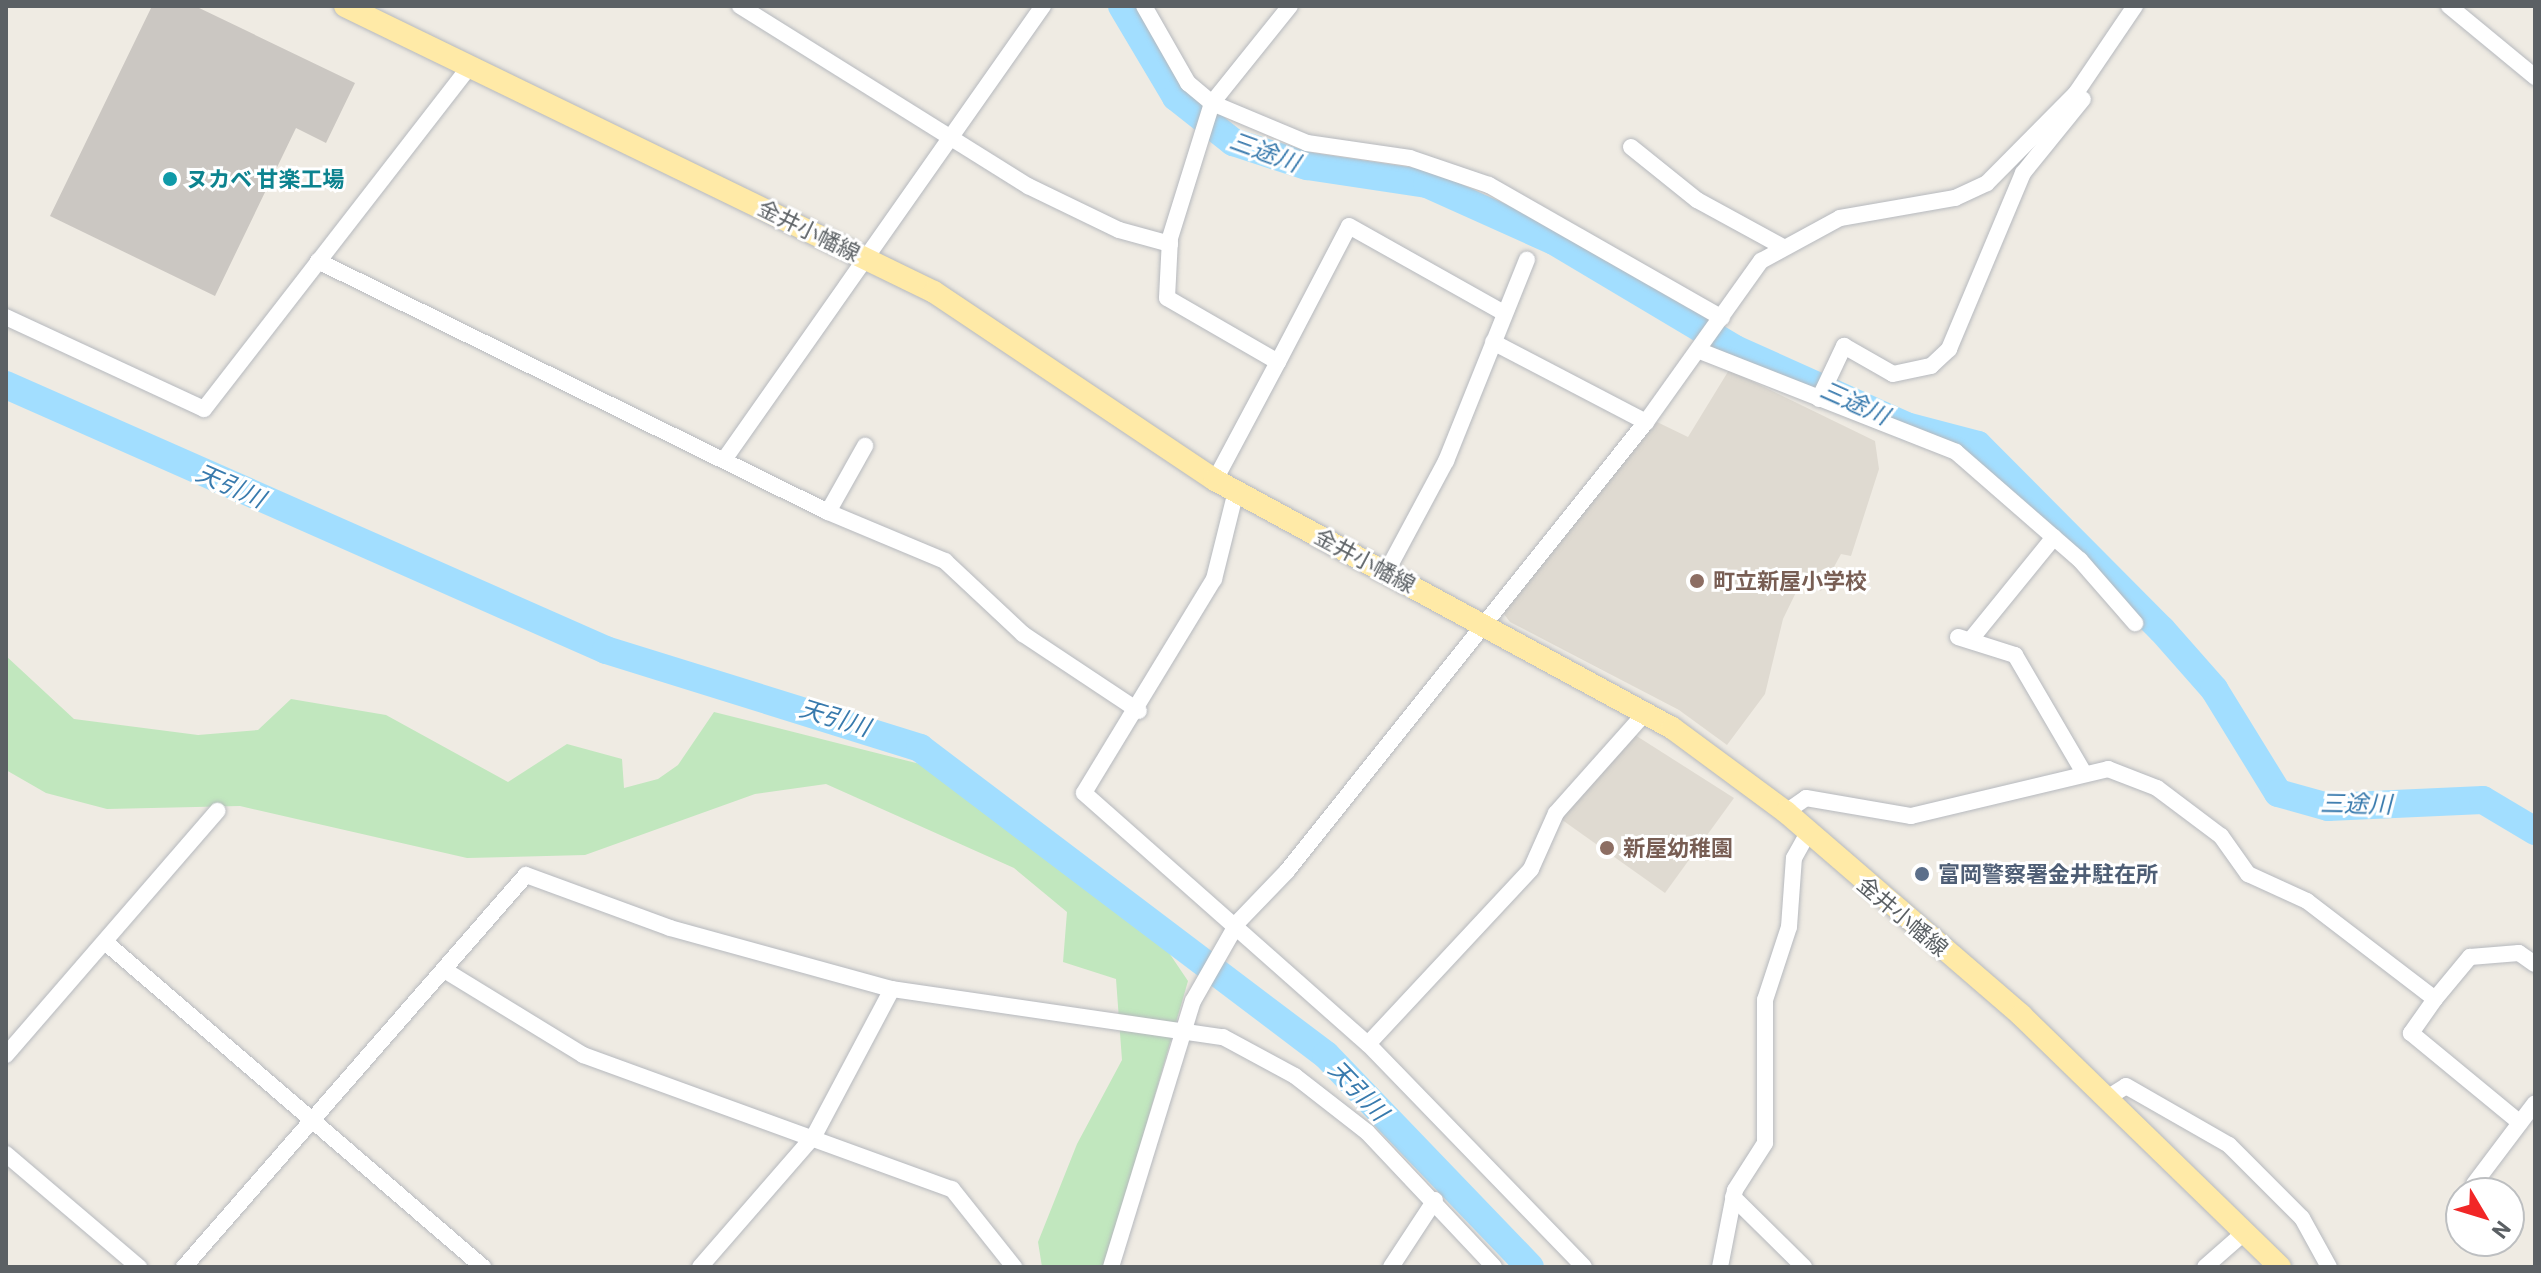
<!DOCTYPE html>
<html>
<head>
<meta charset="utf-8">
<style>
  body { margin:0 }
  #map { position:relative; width:2541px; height:1273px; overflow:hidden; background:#efebe3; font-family:Barlow,"Noto Sans JP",sans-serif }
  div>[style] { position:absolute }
  .education>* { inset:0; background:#dfdad1 }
  .green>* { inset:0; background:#c1e7be }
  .river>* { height:28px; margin:-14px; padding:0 14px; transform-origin:14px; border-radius:14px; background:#a2deff }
  .building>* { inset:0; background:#cbc7c2 }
  .roads { filter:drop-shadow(0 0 2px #b6b9be) drop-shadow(0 0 2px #b6b9be) }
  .minor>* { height:16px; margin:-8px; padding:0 8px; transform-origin:8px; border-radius:8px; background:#fff }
  .major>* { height:22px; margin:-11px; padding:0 11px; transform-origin:11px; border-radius:11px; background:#ffeaa7 }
  .dots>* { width:22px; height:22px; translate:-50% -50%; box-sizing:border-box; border:4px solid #fff; border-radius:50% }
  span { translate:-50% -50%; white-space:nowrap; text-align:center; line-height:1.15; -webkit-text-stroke:6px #fff; paint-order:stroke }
  .culture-label { font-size:22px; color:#0d838f; font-weight:700 }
  .left { translate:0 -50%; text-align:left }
  .street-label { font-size:22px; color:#5b6064 }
  .education-label { font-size:22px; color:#785e54; font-weight:700 }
  .service-label { font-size:22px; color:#4e5e75; font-weight:700 }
  .water-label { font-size:24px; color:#387aad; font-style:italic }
  .frame { position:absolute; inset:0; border:8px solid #5b6064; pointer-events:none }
  .north { position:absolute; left:2445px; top:1177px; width:80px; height:80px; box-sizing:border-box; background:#fff; border:2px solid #bdbfc1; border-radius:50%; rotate:128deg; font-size:22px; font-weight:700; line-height:32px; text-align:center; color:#5b6064 }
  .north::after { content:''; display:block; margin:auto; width:28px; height:36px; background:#f12727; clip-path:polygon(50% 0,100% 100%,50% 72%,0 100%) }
</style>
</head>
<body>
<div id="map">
  <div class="education">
    <div style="clip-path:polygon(1729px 370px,1875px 441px,1879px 469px,1851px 556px,1841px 554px,1821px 591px,1803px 578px,1783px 619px,1765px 694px,1727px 745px,1679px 710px,1510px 622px,1501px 610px,1657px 422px,1688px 437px)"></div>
    <div style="clip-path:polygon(1635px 735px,1734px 798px,1665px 893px,1558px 817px)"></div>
  </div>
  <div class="green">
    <div style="clip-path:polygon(6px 656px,74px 719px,198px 735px,258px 730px,291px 699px,386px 715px,508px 782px,567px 744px,622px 759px,624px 788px,658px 779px,678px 765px,714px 712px,924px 765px,1157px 935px,1188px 981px,1105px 1267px,1042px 1267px,1038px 1242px,1077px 1144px,1122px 1060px,1116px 979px,1063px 962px,1067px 912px,1014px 868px,826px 784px,755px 794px,585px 855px,467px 858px,240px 806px,107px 809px,46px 793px,6px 770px)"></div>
  </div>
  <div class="river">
    <div style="left:1122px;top:6px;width:106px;rotate:59.3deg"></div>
    <div style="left:1176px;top:97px;width:73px;rotate:38.3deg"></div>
    <div style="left:1233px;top:142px;width:78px;rotate:18deg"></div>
    <div style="left:1307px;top:166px;width:121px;rotate:8.5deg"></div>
    <div style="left:1427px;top:184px;width:139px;rotate:24.2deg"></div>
    <div style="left:1554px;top:241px;width:211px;rotate:30.8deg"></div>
    <div style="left:1735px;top:349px;width:188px;rotate:24.2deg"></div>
    <div style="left:1906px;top:426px;width:74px;rotate:14.8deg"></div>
    <div style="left:1978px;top:445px;width:261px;rotate:45.2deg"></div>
    <div style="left:2162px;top:630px;width:79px;rotate:48.6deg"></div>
    <div style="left:2214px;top:689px;width:122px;rotate:58.4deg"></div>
    <div style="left:2278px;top:793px;width:52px;rotate:15.6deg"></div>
    <div style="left:2328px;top:807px;width:155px;rotate:-2.6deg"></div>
    <div style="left:2483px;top:800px;width:61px;rotate:30.8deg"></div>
    <div style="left:6px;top:385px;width:656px;rotate:23.83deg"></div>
    <div style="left:606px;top:650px;width:329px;rotate:17.3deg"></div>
    <div style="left:920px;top:748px;width:509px;rotate:37.1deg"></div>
    <div style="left:1326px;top:1055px;width:294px;rotate:46.1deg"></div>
  </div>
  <div class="building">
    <div style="clip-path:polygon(152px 6px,195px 6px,355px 83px,326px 143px,296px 128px,215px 296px,50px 216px)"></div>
  </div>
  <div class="roads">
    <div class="minor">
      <div style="left:740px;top:6px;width:340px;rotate:32deg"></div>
      <div style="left:1028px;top:186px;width:101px;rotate:25.8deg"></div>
      <div style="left:1119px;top:230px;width:53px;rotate:15.4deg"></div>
      <div style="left:1144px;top:6px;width:89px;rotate:60.3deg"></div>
      <div style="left:1188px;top:83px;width:31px;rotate:40deg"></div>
      <div style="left:1212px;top:103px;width:124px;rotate:-51.2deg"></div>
      <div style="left:2449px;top:6px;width:112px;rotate:39.5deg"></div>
      <div style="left:1631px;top:147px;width:85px;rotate:38.8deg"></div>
      <div style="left:1697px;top:200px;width:96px;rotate:28.7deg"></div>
      <div style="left:318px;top:261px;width:568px;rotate:26.2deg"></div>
      <div style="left:828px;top:512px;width:127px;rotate:22.7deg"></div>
      <div style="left:945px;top:561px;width:107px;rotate:43.1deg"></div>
      <div style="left:1023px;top:634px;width:139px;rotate:33.6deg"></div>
      <div style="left:6px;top:317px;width:218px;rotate:24.9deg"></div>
      <div style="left:204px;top:409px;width:435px;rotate:-52.2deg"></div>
      <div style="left:1493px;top:342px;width:173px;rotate:27.6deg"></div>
      <div style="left:1700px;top:351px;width:275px;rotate:21.5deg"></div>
      <div style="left:1956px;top:452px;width:164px;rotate:41.1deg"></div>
      <div style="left:2080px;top:560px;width:84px;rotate:48.9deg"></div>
      <div style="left:1278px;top:362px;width:153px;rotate:-62.4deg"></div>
      <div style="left:1349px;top:226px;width:178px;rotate:29.3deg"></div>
      <div style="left:1819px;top:399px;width:59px;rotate:-64.7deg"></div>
      <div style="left:1844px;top:346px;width:56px;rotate:29.7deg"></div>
      <div style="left:1893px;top:374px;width:39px;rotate:-12deg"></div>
      <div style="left:1931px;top:366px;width:25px;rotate:-43deg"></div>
      <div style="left:1949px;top:349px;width:191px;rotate:-67.2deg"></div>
      <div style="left:2023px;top:173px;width:95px;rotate:-51deg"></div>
      <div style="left:726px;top:457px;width:551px;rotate:-54.9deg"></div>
      <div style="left:1215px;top:480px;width:134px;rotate:-61.9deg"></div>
      <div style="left:1278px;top:362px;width:128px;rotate:-150deg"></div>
      <div style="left:1167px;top:298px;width:60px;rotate:-87.1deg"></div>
      <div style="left:1170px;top:238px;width:141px;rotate:-72.7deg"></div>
      <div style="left:1212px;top:103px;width:103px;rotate:22.8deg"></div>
      <div style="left:1307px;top:143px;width:104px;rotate:8.3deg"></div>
      <div style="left:1410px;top:158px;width:83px;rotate:18.9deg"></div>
      <div style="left:1489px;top:185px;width:268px;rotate:29.7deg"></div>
      <div style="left:1236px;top:491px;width:91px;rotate:104deg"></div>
      <div style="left:1214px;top:579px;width:250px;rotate:121.3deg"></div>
      <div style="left:1084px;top:793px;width:379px;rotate:41.5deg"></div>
      <div style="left:1368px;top:1044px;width:310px;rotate:45.9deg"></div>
      <div style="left:828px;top:512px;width:76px;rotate:-60.7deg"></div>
      <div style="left:1387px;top:571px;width:125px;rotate:-61.8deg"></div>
      <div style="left:1446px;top:461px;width:217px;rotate:-68.1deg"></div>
      <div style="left:1958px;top:637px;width:60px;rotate:17.5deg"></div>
      <div style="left:2015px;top:655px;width:137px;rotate:59.7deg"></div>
      <div style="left:1972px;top:638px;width:130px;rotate:-50.9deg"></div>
      <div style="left:1786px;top:812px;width:24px;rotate:-35deg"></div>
      <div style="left:1806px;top:798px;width:107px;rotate:9.7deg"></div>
      <div style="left:1911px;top:816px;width:203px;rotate:-13.4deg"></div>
      <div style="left:2108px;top:769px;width:53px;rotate:21.2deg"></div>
      <div style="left:2157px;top:788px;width:80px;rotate:36.9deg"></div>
      <div style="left:2221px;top:836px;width:47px;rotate:54.6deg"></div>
      <div style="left:2248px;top:874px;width:65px;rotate:24.6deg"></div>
      <div style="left:2307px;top:901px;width:161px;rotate:37.4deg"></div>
      <div style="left:2435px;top:999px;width:55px;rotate:-50.2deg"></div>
      <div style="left:2470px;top:957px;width:49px;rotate:-4.7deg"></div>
      <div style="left:2519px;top:953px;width:19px;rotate:35deg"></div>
      <div style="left:105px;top:942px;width:499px;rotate:40.7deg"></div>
      <div style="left:446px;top:971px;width:161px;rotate:31.5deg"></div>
      <div style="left:583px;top:1055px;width:393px;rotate:20deg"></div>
      <div style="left:952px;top:1189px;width:100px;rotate:51.5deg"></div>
      <div style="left:2435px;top:999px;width:42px;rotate:125.2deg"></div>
      <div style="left:2411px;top:1033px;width:141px;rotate:39.5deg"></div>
      <div style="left:1368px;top:1044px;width:239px;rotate:-47deg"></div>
      <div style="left:1531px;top:869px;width:61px;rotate:-65.9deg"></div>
      <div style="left:1556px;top:813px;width:134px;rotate:-48.3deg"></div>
      <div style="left:6px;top:1055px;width:323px;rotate:-49.1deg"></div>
      <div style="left:2107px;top:1098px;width:22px;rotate:-32deg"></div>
      <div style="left:2126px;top:1086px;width:119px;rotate:29.8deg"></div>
      <div style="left:2229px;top:1145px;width:103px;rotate:45deg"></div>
      <div style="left:2302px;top:1218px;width:56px;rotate:61.1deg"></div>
      <div style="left:6px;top:1154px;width:175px;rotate:40.4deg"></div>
      <div style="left:2474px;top:1184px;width:101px;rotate:-53deg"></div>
      <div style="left:1733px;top:1197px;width:100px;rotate:44.6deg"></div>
      <div style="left:184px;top:1267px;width:520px;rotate:-48.9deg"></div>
      <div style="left:526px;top:875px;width:153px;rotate:20.2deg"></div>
      <div style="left:670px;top:928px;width:230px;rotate:15.4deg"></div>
      <div style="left:892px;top:989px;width:334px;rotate:8.3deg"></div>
      <div style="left:1223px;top:1037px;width:82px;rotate:28.4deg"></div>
      <div style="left:1295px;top:1076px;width:91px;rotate:37.9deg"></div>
      <div style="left:1367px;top:1132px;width:185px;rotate:46.7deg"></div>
      <div style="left:700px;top:1267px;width:174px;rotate:-49deg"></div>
      <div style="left:814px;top:1136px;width:166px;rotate:-62deg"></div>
      <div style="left:1111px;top:1267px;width:278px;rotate:-72.9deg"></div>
      <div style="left:1193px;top:1001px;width:91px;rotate:-60.3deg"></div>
      <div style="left:1238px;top:922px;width:71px;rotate:-46.1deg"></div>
      <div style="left:1287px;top:871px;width:575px;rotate:-51.36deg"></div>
      <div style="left:1646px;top:422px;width:198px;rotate:-54.5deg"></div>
      <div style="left:1761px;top:261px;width:90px;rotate:-28.6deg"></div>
      <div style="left:1840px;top:218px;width:117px;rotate:-9.9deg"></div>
      <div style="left:1955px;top:198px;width:35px;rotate:-25deg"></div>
      <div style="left:1987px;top:183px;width:127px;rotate:-45.3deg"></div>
      <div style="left:2076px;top:93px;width:105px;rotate:-55.9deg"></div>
      <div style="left:1391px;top:1267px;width:80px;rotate:-56.7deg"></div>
      <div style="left:1720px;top:1267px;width:78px;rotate:-79deg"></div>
      <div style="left:1735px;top:1190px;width:56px;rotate:-57.4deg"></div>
      <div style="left:1765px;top:1143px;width:143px;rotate:-90deg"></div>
      <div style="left:1765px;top:1000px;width:77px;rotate:-71.8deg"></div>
      <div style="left:1789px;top:927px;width:69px;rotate:-85.9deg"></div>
      <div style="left:1794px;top:858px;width:26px;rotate:-61deg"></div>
      <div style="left:2205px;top:1267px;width:53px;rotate:-41.2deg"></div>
    </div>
    <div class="major">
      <div style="left:345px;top:6px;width:655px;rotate:25.9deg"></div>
      <div style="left:934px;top:292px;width:338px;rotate:33.8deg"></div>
      <div style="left:1215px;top:480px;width:520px;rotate:28.49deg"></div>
      <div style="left:1672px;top:728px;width:142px;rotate:36.4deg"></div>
      <div style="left:1786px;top:812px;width:311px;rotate:40.8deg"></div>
      <div style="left:2021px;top:1015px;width:361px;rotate:44.2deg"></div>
    </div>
  </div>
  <div class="dots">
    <div style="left:170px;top:179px;background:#0f9aa8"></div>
    <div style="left:1697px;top:581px;background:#8d6e63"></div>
    <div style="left:1607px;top:848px;background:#8d6e63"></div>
    <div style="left:1922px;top:874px;background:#5c6f8a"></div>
  </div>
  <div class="culture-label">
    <span class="left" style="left:186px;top:179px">ヌカベ 甘楽工場</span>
  </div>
  <div class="street-label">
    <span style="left:809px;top:230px;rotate:26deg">金井小幡線</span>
    <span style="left:1365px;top:560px;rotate:28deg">金井小幡線</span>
    <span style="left:1903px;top:916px;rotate:40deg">金井小幡線</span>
  </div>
  <div class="education-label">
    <span class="left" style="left:1713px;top:581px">町立新屋小学校</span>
    <span class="left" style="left:1623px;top:848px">新屋幼稚園</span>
  </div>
  <div class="service-label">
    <span class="left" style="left:1938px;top:874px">富岡警察署金井駐在所</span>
  </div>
  <div class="water-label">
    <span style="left:1265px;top:151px;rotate:20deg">三途川</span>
    <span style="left:1855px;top:402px;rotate:24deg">三途川</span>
    <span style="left:231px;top:485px;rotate:24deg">天引川</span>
    <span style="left:835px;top:717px;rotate:17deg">天引川</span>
    <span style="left:2356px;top:803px;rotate:1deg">三途川</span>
    <span style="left:1359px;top:1090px;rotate:46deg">天引川</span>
  </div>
  <div class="frame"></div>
  <div class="north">N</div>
</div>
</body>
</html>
